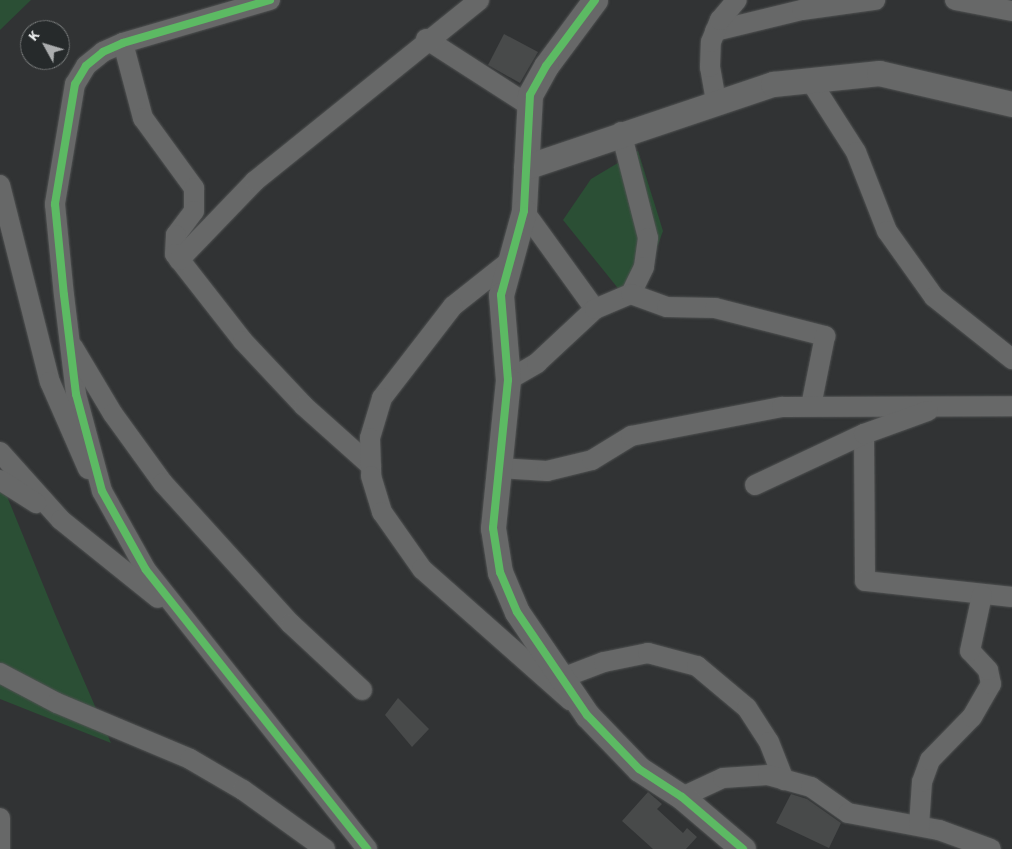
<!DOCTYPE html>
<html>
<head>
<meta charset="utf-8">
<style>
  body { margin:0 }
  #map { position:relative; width:1012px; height:849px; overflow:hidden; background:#313334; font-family:"Source Sans 3",sans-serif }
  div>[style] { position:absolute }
  .green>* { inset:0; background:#2b4f35 }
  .building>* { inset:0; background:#484a4a }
  .roads { filter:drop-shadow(0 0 1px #505252) drop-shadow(0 0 1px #505252) }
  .minor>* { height:20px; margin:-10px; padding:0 10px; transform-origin:10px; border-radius:10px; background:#676868 }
  .tertiary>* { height:25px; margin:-12.5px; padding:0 12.5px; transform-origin:12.5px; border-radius:12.5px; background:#676868 }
  .cycleway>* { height:8px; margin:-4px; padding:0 4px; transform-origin:4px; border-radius:4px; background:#5cba63 }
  span { translate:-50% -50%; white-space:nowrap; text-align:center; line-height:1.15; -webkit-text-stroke:4px #262a2b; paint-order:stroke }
  .north { position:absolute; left:20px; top:20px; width:50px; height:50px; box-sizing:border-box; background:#262a2b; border:1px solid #767979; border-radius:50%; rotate:309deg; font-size:14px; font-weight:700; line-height:20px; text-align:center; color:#edefef }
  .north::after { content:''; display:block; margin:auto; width:18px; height:22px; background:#abadae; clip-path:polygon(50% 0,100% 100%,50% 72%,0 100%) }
</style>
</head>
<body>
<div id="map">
  <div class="green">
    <div style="clip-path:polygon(0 0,31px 0,0 30px)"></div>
    <div style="clip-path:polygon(638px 151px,663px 231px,654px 256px,625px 297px,563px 220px,591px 179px)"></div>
    <div style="clip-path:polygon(0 479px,55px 614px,111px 743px,0 699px)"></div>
  </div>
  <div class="building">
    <div style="clip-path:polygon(504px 34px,538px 52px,520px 83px,488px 65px)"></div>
    <div style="clip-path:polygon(398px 698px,429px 729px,412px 747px,385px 715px)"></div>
    <div style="clip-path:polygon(648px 792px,662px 804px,657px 809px,683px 833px,687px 828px,697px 837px,686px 849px,653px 849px,622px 821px)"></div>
    <div style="clip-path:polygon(791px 794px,807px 799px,841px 823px,829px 848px,776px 823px)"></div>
  </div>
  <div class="roads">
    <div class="minor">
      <div style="left:270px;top:0;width:153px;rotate:163.7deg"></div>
      <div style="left:123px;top:43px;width:22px;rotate:156deg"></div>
      <div style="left:103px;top:52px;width:22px;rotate:141deg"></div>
      <div style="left:86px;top:66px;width:21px;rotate:121deg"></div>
      <div style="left:75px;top:84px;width:122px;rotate:99.5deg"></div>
      <div style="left:55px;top:204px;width:91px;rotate:84.4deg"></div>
      <div style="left:64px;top:295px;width:100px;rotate:83.1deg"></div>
      <div style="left:76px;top:394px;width:100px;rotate:75deg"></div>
      <div style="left:102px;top:491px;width:90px;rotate:60.9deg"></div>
      <div style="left:146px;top:570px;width:356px;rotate:51.6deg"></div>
      <div style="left:955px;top:0;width:58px;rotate:10.9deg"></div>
      <div style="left:715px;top:31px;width:89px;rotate:-13.6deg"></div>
      <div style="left:802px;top:10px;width:74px;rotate:-7.8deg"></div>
      <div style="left:426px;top:39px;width:124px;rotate:32.8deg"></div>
      <div style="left:123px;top:43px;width:78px;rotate:75.1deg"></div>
      <div style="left:143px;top:118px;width:87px;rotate:53.9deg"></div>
      <div style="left:194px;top:188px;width:23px;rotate:90deg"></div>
      <div style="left:194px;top:211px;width:30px;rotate:127deg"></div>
      <div style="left:176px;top:235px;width:19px;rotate:93deg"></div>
      <div style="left:175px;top:254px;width:110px;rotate:52deg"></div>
      <div style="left:243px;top:341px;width:89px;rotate:46.8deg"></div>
      <div style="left:304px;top:406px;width:90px;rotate:41.8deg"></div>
      <div style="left:810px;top:80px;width:85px;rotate:57.4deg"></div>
      <div style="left:856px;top:152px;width:85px;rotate:68.6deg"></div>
      <div style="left:887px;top:231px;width:81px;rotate:54.5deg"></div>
      <div style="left:934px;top:297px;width:100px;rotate:38.5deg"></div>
      <div style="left:716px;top:101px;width:35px;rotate:-100deg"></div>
      <div style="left:710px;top:67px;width:25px;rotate:-88deg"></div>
      <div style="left:711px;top:42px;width:24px;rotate:-68deg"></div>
      <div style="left:720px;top:20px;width:26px;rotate:-50deg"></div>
      <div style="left:621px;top:132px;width:109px;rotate:75.7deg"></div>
      <div style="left:648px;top:238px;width:29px;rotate:98deg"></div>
      <div style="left:644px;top:267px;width:30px;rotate:116deg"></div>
      <div style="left:0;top:185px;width:203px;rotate:75.8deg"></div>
      <div style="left:50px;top:382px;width:95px;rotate:66.4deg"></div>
      <div style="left:524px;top:211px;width:121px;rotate:54.1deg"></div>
      <div style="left:179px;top:260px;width:110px;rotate:-46.1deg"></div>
      <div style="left:255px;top:181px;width:288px;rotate:-38.9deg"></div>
      <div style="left:511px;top:260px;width:74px;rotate:141.6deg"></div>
      <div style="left:453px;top:306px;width:116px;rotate:127.7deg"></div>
      <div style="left:382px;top:398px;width:42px;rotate:106.7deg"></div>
      <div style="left:370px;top:438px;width:38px;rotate:88deg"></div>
      <div style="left:371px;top:476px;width:38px;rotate:73deg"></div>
      <div style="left:382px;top:512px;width:70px;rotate:54.9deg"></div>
      <div style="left:422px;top:569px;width:198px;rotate:41.5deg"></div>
      <div style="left:73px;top:347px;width:78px;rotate:59.2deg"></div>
      <div style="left:113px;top:414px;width:85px;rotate:54.1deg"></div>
      <div style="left:163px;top:483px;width:190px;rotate:47.8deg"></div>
      <div style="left:291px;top:624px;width:97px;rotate:42.9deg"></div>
      <div style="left:508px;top:380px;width:34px;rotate:-30deg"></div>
      <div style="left:537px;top:363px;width:79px;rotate:-43deg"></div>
      <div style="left:595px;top:309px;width:39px;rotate:-23deg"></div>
      <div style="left:631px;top:294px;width:38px;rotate:20deg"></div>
      <div style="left:667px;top:307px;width:48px;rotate:1.2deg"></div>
      <div style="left:715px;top:308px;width:114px;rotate:14.3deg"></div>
      <div style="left:825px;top:336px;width:71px;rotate:101.3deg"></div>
      <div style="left:864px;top:434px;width:147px;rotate:89.6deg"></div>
      <div style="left:865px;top:581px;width:148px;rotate:6.2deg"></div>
      <div style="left:0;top:452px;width:91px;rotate:48.1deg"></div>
      <div style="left:61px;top:520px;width:124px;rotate:38.8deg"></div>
      <div style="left:499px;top:468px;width:48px;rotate:3.6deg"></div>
      <div style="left:547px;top:471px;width:46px;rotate:-13.7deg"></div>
      <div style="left:592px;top:460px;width:46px;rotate:-31.6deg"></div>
      <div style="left:631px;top:436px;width:154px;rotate:-10.9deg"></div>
      <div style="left:782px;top:407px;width:230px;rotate:-0.2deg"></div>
      <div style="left:0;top:480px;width:43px;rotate:32.6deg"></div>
      <div style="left:755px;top:485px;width:120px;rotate:-25.1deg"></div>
      <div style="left:864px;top:434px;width:68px;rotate:-19.8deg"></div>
      <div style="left:0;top:673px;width:64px;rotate:27.8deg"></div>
      <div style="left:57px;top:703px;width:144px;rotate:22.8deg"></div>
      <div style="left:190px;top:759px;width:61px;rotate:30.3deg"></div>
      <div style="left:243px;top:790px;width:101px;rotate:35.7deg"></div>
      <div style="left:562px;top:678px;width:45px;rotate:-20.9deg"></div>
      <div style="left:604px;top:662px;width:45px;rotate:-11.6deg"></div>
      <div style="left:648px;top:653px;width:51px;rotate:14.9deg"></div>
      <div style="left:697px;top:666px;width:65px;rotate:40deg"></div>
      <div style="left:747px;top:708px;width:40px;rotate:57.1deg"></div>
      <div style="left:769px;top:742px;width:41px;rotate:68.5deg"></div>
      <div style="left:682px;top:797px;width:45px;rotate:-24.9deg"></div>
      <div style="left:723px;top:778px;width:45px;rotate:-3.8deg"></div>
      <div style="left:768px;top:775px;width:45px;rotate:15.6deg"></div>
      <div style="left:811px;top:787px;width:45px;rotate:35.1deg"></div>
      <div style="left:848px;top:813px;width:93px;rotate:10.6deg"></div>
      <div style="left:939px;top:830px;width:55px;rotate:20.1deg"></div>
      <div style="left:0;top:818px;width:31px;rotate:90deg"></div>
      <div style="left:919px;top:826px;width:44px;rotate:-86.1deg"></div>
      <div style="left:922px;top:782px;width:23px;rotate:-70deg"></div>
      <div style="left:930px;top:760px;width:60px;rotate:-45.7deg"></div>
      <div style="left:972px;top:717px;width:38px;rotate:-60deg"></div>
      <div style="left:991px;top:684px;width:14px;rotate:-102deg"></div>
      <div style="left:988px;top:670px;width:26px;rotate:-133deg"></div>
      <div style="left:970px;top:651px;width:57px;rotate:-77.9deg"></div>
    </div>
    <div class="tertiary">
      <div style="left:595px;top:0;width:82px;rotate:126.6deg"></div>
      <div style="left:546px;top:66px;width:33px;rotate:119deg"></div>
      <div style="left:530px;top:95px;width:116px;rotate:93deg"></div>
      <div style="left:524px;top:211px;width:87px;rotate:105.3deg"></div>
      <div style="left:501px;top:295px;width:85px;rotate:85.3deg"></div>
      <div style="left:508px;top:380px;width:149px;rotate:95.8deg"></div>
      <div style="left:493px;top:528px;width:45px;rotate:81deg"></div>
      <div style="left:500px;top:572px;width:43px;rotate:67deg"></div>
      <div style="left:517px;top:612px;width:125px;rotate:55.8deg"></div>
      <div style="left:587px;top:715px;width:75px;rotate:46.1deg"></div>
      <div style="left:639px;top:769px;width:51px;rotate:33.1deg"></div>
      <div style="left:682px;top:797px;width:80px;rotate:40.4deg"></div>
      <div style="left:526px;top:167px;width:261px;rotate:-18.6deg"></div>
      <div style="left:773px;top:84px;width:107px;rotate:-5.9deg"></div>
      <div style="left:879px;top:73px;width:137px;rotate:13.1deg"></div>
    </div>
  </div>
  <div class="cycleway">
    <div style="left:270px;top:0;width:153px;rotate:163.7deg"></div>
    <div style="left:123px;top:43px;width:22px;rotate:156deg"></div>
    <div style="left:103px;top:52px;width:22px;rotate:141deg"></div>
    <div style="left:86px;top:66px;width:21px;rotate:121deg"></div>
    <div style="left:75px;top:84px;width:122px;rotate:99.5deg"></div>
    <div style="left:55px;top:204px;width:91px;rotate:84.4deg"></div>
    <div style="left:64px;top:295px;width:100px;rotate:83.1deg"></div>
    <div style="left:76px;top:394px;width:100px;rotate:75deg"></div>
    <div style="left:102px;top:491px;width:90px;rotate:60.9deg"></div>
    <div style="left:146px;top:570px;width:356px;rotate:51.6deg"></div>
    <div style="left:595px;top:0;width:82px;rotate:126.6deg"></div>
    <div style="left:546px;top:66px;width:33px;rotate:119deg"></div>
    <div style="left:530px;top:95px;width:116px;rotate:93deg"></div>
    <div style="left:524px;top:211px;width:87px;rotate:105.3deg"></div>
    <div style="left:501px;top:295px;width:85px;rotate:85.3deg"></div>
    <div style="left:508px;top:380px;width:149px;rotate:95.8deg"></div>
    <div style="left:493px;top:528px;width:45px;rotate:81deg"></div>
    <div style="left:500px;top:572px;width:43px;rotate:67deg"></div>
    <div style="left:517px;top:612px;width:125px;rotate:55.8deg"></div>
    <div style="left:587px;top:715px;width:75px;rotate:46.1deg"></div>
    <div style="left:639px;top:769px;width:51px;rotate:33.1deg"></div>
    <div style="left:682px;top:797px;width:80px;rotate:40.4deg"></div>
  </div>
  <div class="north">K</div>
</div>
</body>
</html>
